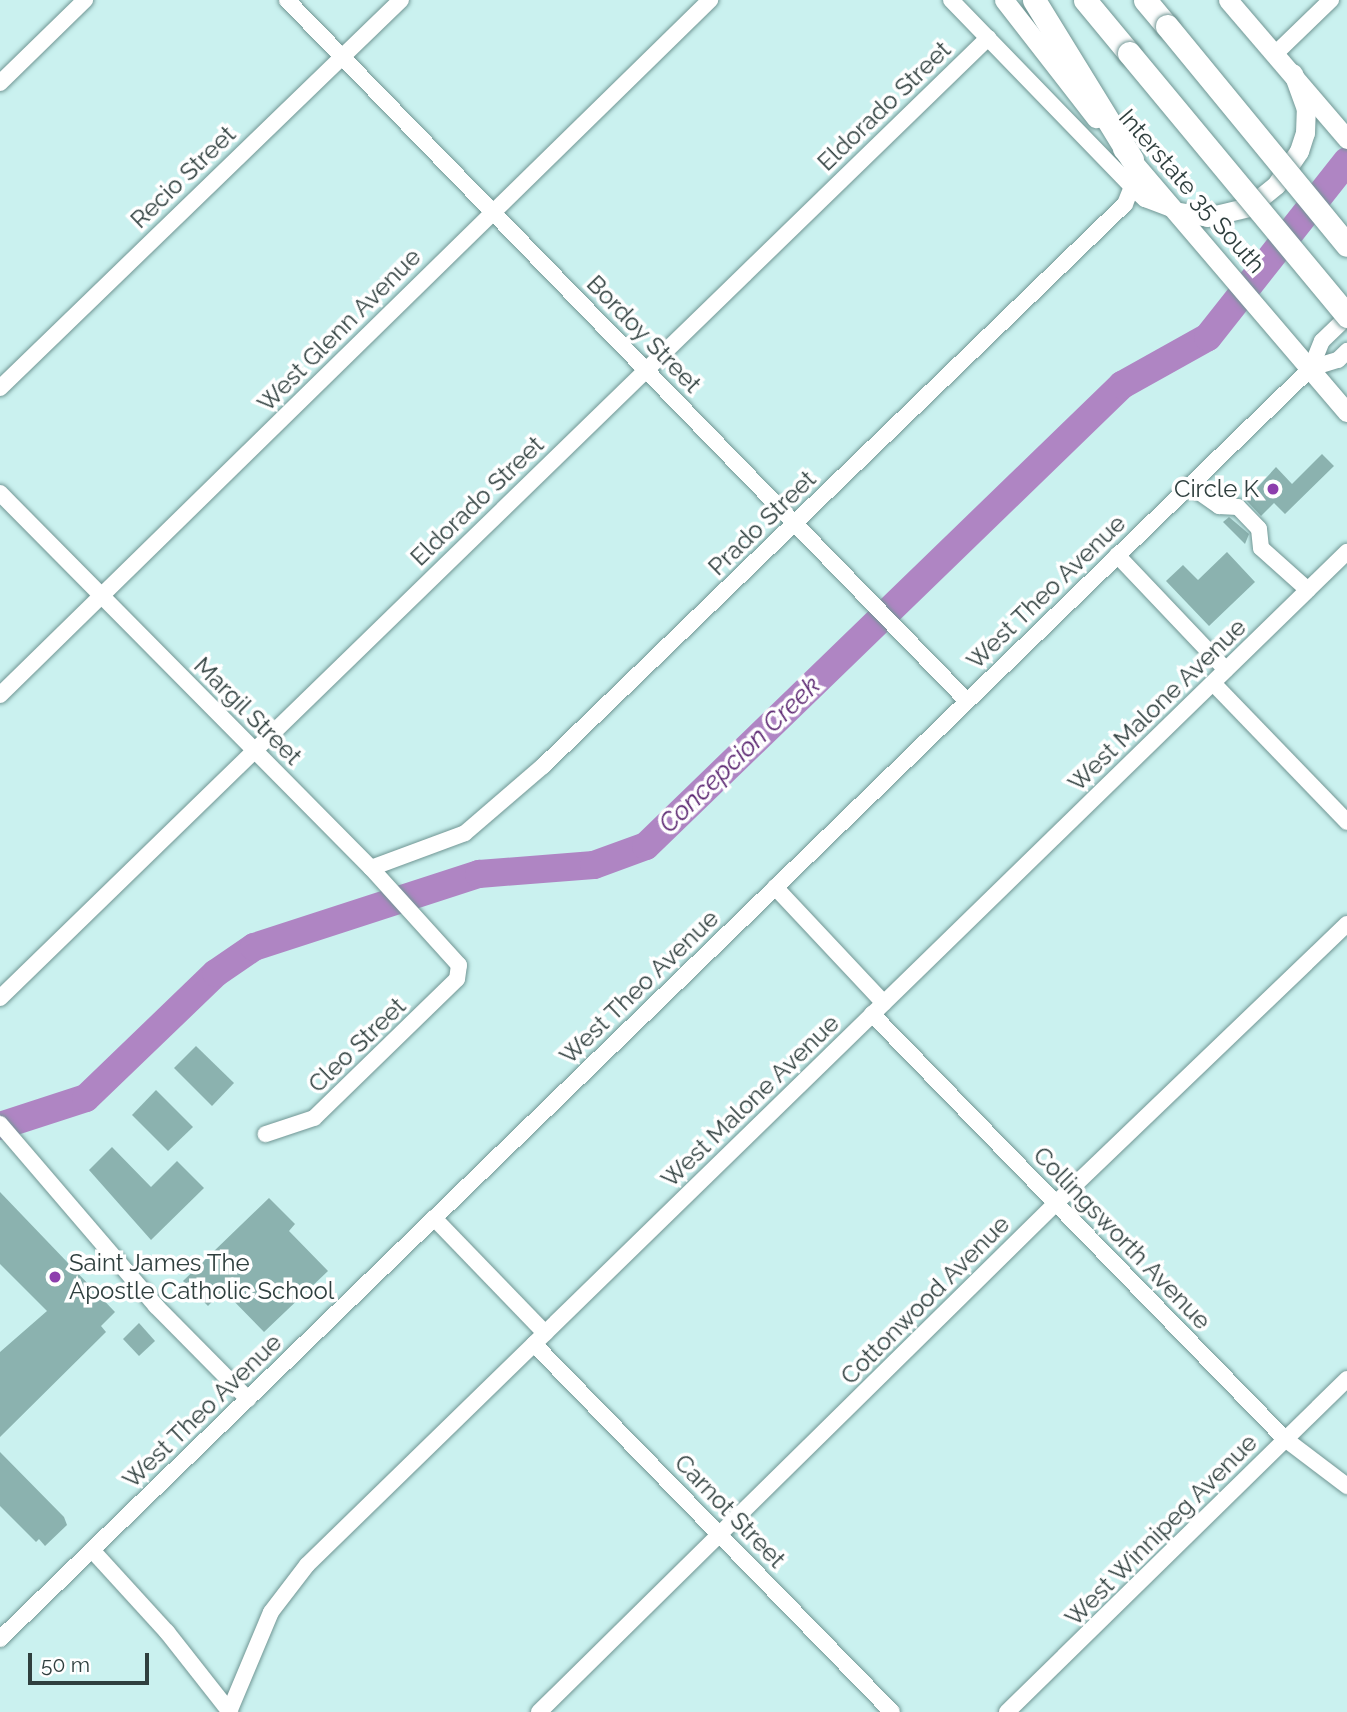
<!DOCTYPE html>
<html>
<head>
<meta charset="utf-8">
<style>
  body { margin:0 }
  #map { position:relative; width:1347px; height:1712px; overflow:hidden; background:#caf1ef; font-family:Raleway,sans-serif }
  div>[style] { position:absolute }
  .river>* { height:28px; margin:-14px; padding:0 14px; transform-origin:14px; border-radius:14px; background:#af85c3 }
  .building>* { inset:0; background:#8bb2af }
  .roads { filter:drop-shadow(0 0 2px #719694) drop-shadow(0 0 2px #719694) }
  .minor>* { height:16px; margin:-8px; padding:0 8px; transform-origin:8px; border-radius:8px; background:#fff }
  .major>* { height:19px; margin:-9.5px; padding:0 9.5px; transform-origin:9.5px; border-radius:9.5px; background:#fff }
  .highway>* { height:23px; margin:-11.5px; padding:0 11.5px; transform-origin:11.5px; border-radius:11.5px; background:#fff }
  .bridges { filter:drop-shadow(0 0 2px #719694) drop-shadow(0 0 2px #719694) }
  .highway-bridge>* { height:23px; margin:-11.5px; padding:0 11.5px; transform-origin:11.5px; border-radius:11.5px; background:#fff }
  .dots>* { width:19px; height:19px; translate:-50% -50%; box-sizing:border-box; border:4px solid #fff; border-radius:50% }
  span { translate:-50% -50%; white-space:nowrap; text-align:center; line-height:1.15; -webkit-text-stroke:7px #fff; paint-order:stroke }
  .street-label { font-size:24px; color:#2f3f3e }
  .poi-label { font-size:24px; color:#2f3f3e }
  .right { translate:-100% -50%; text-align:right }
  .left { translate:0 -50%; text-align:left }
  .water-label { font-size:26px; color:#5b2671; font-style:italic }
  .scale { position:absolute; left:28px; top:1653px; width:121px; height:32px; box-sizing:border-box; border:4px solid #2f3f3e; border-top:0; padding-left:9px; font-size:21px; line-height:24px; white-space:nowrap; color:#2f3f3e; -webkit-text-stroke:5px #fff; paint-order:stroke }
</style>
</head>
<body>
<div id="map">
  <div class="river">
    <div style="left:0;top:1126px;width:90px;rotate:-18deg"></div>
    <div style="left:86px;top:1098px;width:180px;rotate:-43.9deg"></div>
    <div style="left:216px;top:973px;width:46px;rotate:-34.4deg"></div>
    <div style="left:254px;top:947px;width:237px;rotate:-18deg"></div>
    <div style="left:479px;top:874px;width:115px;rotate:-4.5deg"></div>
    <div style="left:594px;top:865px;width:55px;rotate:-20.1deg"></div>
    <div style="left:646px;top:846px;width:663px;rotate:-44.08deg"></div>
    <div style="left:1122px;top:385px;width:98px;rotate:-29.2deg"></div>
    <div style="left:1208px;top:337px;width:224px;rotate:-51.7deg"></div>
  </div>
  <div class="building">
    <div style="clip-path:polygon(1322px 454px,1334px 466px,1285px 514px,1274px 503px,1261px 516px,1246px 500px,1276px 467px,1292px 484px)"></div>
    <div style="clip-path:polygon(1229px 517px,1249px 534px,1245px 544px,1223px 522px)"></div>
    <div style="clip-path:polygon(1227px 552px,1255px 582px,1209px 626px,1166px 581px,1183px 565px,1198px 580px)"></div>
    <div style="clip-path:polygon(196px 1046px,234px 1083px,212px 1106px,174px 1068px)"></div>
    <div style="clip-path:polygon(156px 1090px,193px 1127px,168px 1151px,132px 1115px)"></div>
    <div style="clip-path:polygon(112px 1147px,151px 1187px,177px 1161px,204px 1188px,151px 1240px,89px 1170px)"></div>
    <div style="clip-path:polygon(0 1192px,115px 1312px,101px 1326px,106px 1332px,0 1437px,0 1352px,47px 1311px,0 1264px)"></div>
    <div style="clip-path:polygon(269px 1198px,295px 1224px,289px 1231px,328px 1271px,264px 1332px,223px 1290px,208px 1306px,183px 1281px)"></div>
    <div style="clip-path:polygon(139px 1323px,155px 1341px,139px 1356px,123px 1339px)"></div>
    <div style="clip-path:polygon(0 1452px,64px 1517px,67px 1525px,45px 1546px,39px 1539px,36px 1542px,0 1506px)"></div>
  </div>
  <div class="roads">
    <div class="minor">
      <div style="left:287px;top:0;width:977px;rotate:45.87deg"></div>
      <div style="left:951px;top:0;width:260px;rotate:45.9deg"></div>
      <div style="left:1132px;top:187px;width:18px;rotate:43deg"></div>
      <div style="left:1145px;top:199px;width:31px;rotate:21deg"></div>
      <div style="left:1275px;top:54px;width:78px;rotate:-44deg"></div>
      <div style="left:0;top:83px;width:119px;rotate:-44.3deg"></div>
      <div style="left:1311px;top:368px;width:28px;rotate:-17deg"></div>
      <div style="left:1338px;top:360px;width:13px;rotate:-45deg"></div>
      <div style="left:0;top:388px;width:558px;rotate:-44.06deg"></div>
      <div style="left:1189px;top:485px;width:37px;rotate:35deg"></div>
      <div style="left:1219px;top:506px;width:19px;rotate:3deg"></div>
      <div style="left:1238px;top:507px;width:30px;rotate:46deg"></div>
      <div style="left:1259px;top:529px;width:19px;rotate:84deg"></div>
      <div style="left:1261px;top:548px;width:63px;rotate:41.8deg"></div>
      <div style="left:0;top:493px;width:528px;rotate:45.31deg"></div>
      <div style="left:371px;top:868px;width:131px;rotate:47.8deg"></div>
      <div style="left:459px;top:965px;width:14px;rotate:98deg"></div>
      <div style="left:457px;top:979px;width:199px;rotate:135.8deg"></div>
      <div style="left:314px;top:1118px;width:51px;rotate:161.6deg"></div>
      <div style="left:1117px;top:555px;width:158px;rotate:46.5deg"></div>
      <div style="left:1213px;top:683px;width:193px;rotate:46deg"></div>
      <div style="left:0;top:695px;width:994px;rotate:-44.39deg"></div>
      <div style="left:371px;top:868px;width:100px;rotate:-20.4deg"></div>
      <div style="left:465px;top:833px;width:103px;rotate:-40.7deg"></div>
      <div style="left:543px;top:766px;width:809px;rotate:-44deg"></div>
      <div style="left:1125px;top:204px;width:18px;rotate:-68deg"></div>
      <div style="left:1132px;top:187px;width:28px;rotate:-90deg"></div>
      <div style="left:775px;top:887px;width:159px;rotate:46.8deg"></div>
      <div style="left:0;top:998px;width:1378px;rotate:-44.18deg"></div>
      <div style="left:872px;top:1014px;width:593px;rotate:45.82deg"></div>
      <div style="left:1285px;top:1439px;width:78px;rotate:37.2deg"></div>
      <div style="left:0;top:1124px;width:240px;rotate:49.4deg"></div>
      <div style="left:156px;top:1306px;width:131px;rotate:45.3deg"></div>
      <div style="left:434px;top:1218px;width:160px;rotate:46deg"></div>
      <div style="left:534px;top:1344px;width:513px;rotate:45.79deg"></div>
      <div style="left:92px;top:1550px;width:111px;rotate:47.6deg"></div>
      <div style="left:167px;top:1632px;width:102px;rotate:51.8deg"></div>
      <div style="left:0;top:1639px;width:1826px;rotate:-44.11deg"></div>
      <div style="left:1311px;top:368px;width:29px;rotate:-68deg"></div>
      <div style="left:1322px;top:341px;width:35px;rotate:-44deg"></div>
      <div style="left:229px;top:1712px;width:108px;rotate:-67.2deg"></div>
      <div style="left:271px;top:1612px;width:59px;rotate:-52.5deg"></div>
      <div style="left:307px;top:1565px;width:1452px;rotate:-44.25deg"></div>
      <div style="left:539px;top:1712px;width:726px;rotate:-44.55deg"></div>
      <div style="left:1056px;top:1203px;width:403px;rotate:-43.8deg"></div>
      <div style="left:1007px;top:1712px;width:476px;rotate:-44.4deg"></div>
    </div>
    <div class="major">
      <div style="left:1004px;top:0;width:150px;rotate:52.1deg"></div>
      <div style="left:1228px;top:0;width:183px;rotate:49.4deg"></div>
      <div style="left:1122px;top:149px;width:346px;rotate:49.5deg"></div>
      <div style="left:1180px;top:212px;width:27px;rotate:10deg"></div>
      <div style="left:1207px;top:217px;width:43px;rotate:-13.4deg"></div>
      <div style="left:1249px;top:207px;width:35px;rotate:-39deg"></div>
      <div style="left:1276px;top:185px;width:41px;rotate:-55.9deg"></div>
      <div style="left:1299px;top:151px;width:19px;rotate:-72deg"></div>
      <div style="left:1305px;top:133px;width:24px;rotate:-88deg"></div>
      <div style="left:1306px;top:109px;width:38px;rotate:-110deg"></div>
    </div>
    <div class="highway">
      <div style="left:1034px;top:0;width:187px;rotate:58.4deg"></div>
      <div style="left:1085px;top:0;width:69px;rotate:50.3deg"></div>
      <div style="left:1145px;top:0;width:34px;rotate:50deg"></div>
    </div>
  </div>
  <div class="bridges">
    <div class="highway-bridge">
      <div style="left:1167px;top:26px;width:283px;rotate:50.6deg"></div>
      <div style="left:1129px;top:53px;width:342px;rotate:50.3deg"></div>
    </div>
  </div>
  <div class="dots">
    <div style="left:1273px;top:489px;background:#8d3ead"></div>
    <div style="left:55px;top:1277px;background:#8d3ead"></div>
  </div>
  <div class="street-label">
    <span style="left:884px;top:106px;rotate:-44deg">Eldorado Street</span>
    <span style="left:183px;top:177px;rotate:-44deg">Recio Street</span>
    <span style="left:1192px;top:191px;rotate:49deg">Interstate 35 South</span>
    <span style="left:339px;top:330px;rotate:-45deg">West Glenn Avenue</span>
    <span style="left:644px;top:334px;rotate:46deg">Bordoy Street</span>
    <span style="left:477px;top:501px;rotate:-44deg">Eldorado Street</span>
    <span style="left:762px;top:523px;rotate:-44deg">Prado Street</span>
    <span style="left:1046px;top:592px;rotate:-44deg">West Theo Avenue</span>
    <span style="left:1157px;top:705px;rotate:-44deg">West Malone Avenue</span>
    <span style="left:248px;top:711px;rotate:45deg">Margil Street</span>
    <span style="left:639px;top:987px;rotate:-44deg">West Theo Avenue</span>
    <span style="left:357px;top:1045px;rotate:-44deg">Cleo Street</span>
    <span style="left:750px;top:1101px;rotate:-44deg">West Malone Avenue</span>
    <span style="left:1122px;top:1238px;rotate:46deg">Collingsworth Avenue</span>
    <span style="left:925px;top:1300px;rotate:-45deg">Cottonwood Avenue</span>
    <span style="left:202px;top:1411px;rotate:-44deg">West Theo Avenue</span>
    <span style="left:730px;top:1511px;rotate:46deg">Carnot Street</span>
    <span style="left:1161px;top:1530px;rotate:-45deg">West Winnipeg Avenue</span>
  </div>
  <div class="poi-label">
    <span class="right" style="left:1259px;top:489px">Circle K</span>
    <span class="left" style="left:69px;top:1277px">Saint James The<br>Apostle Catholic School</span>
  </div>
  <div class="water-label">
    <span style="left:740px;top:755px;rotate:-44deg">Concepcion Creek</span>
  </div>
  <div class="scale">50 m</div>
</div>
</body>
</html>
